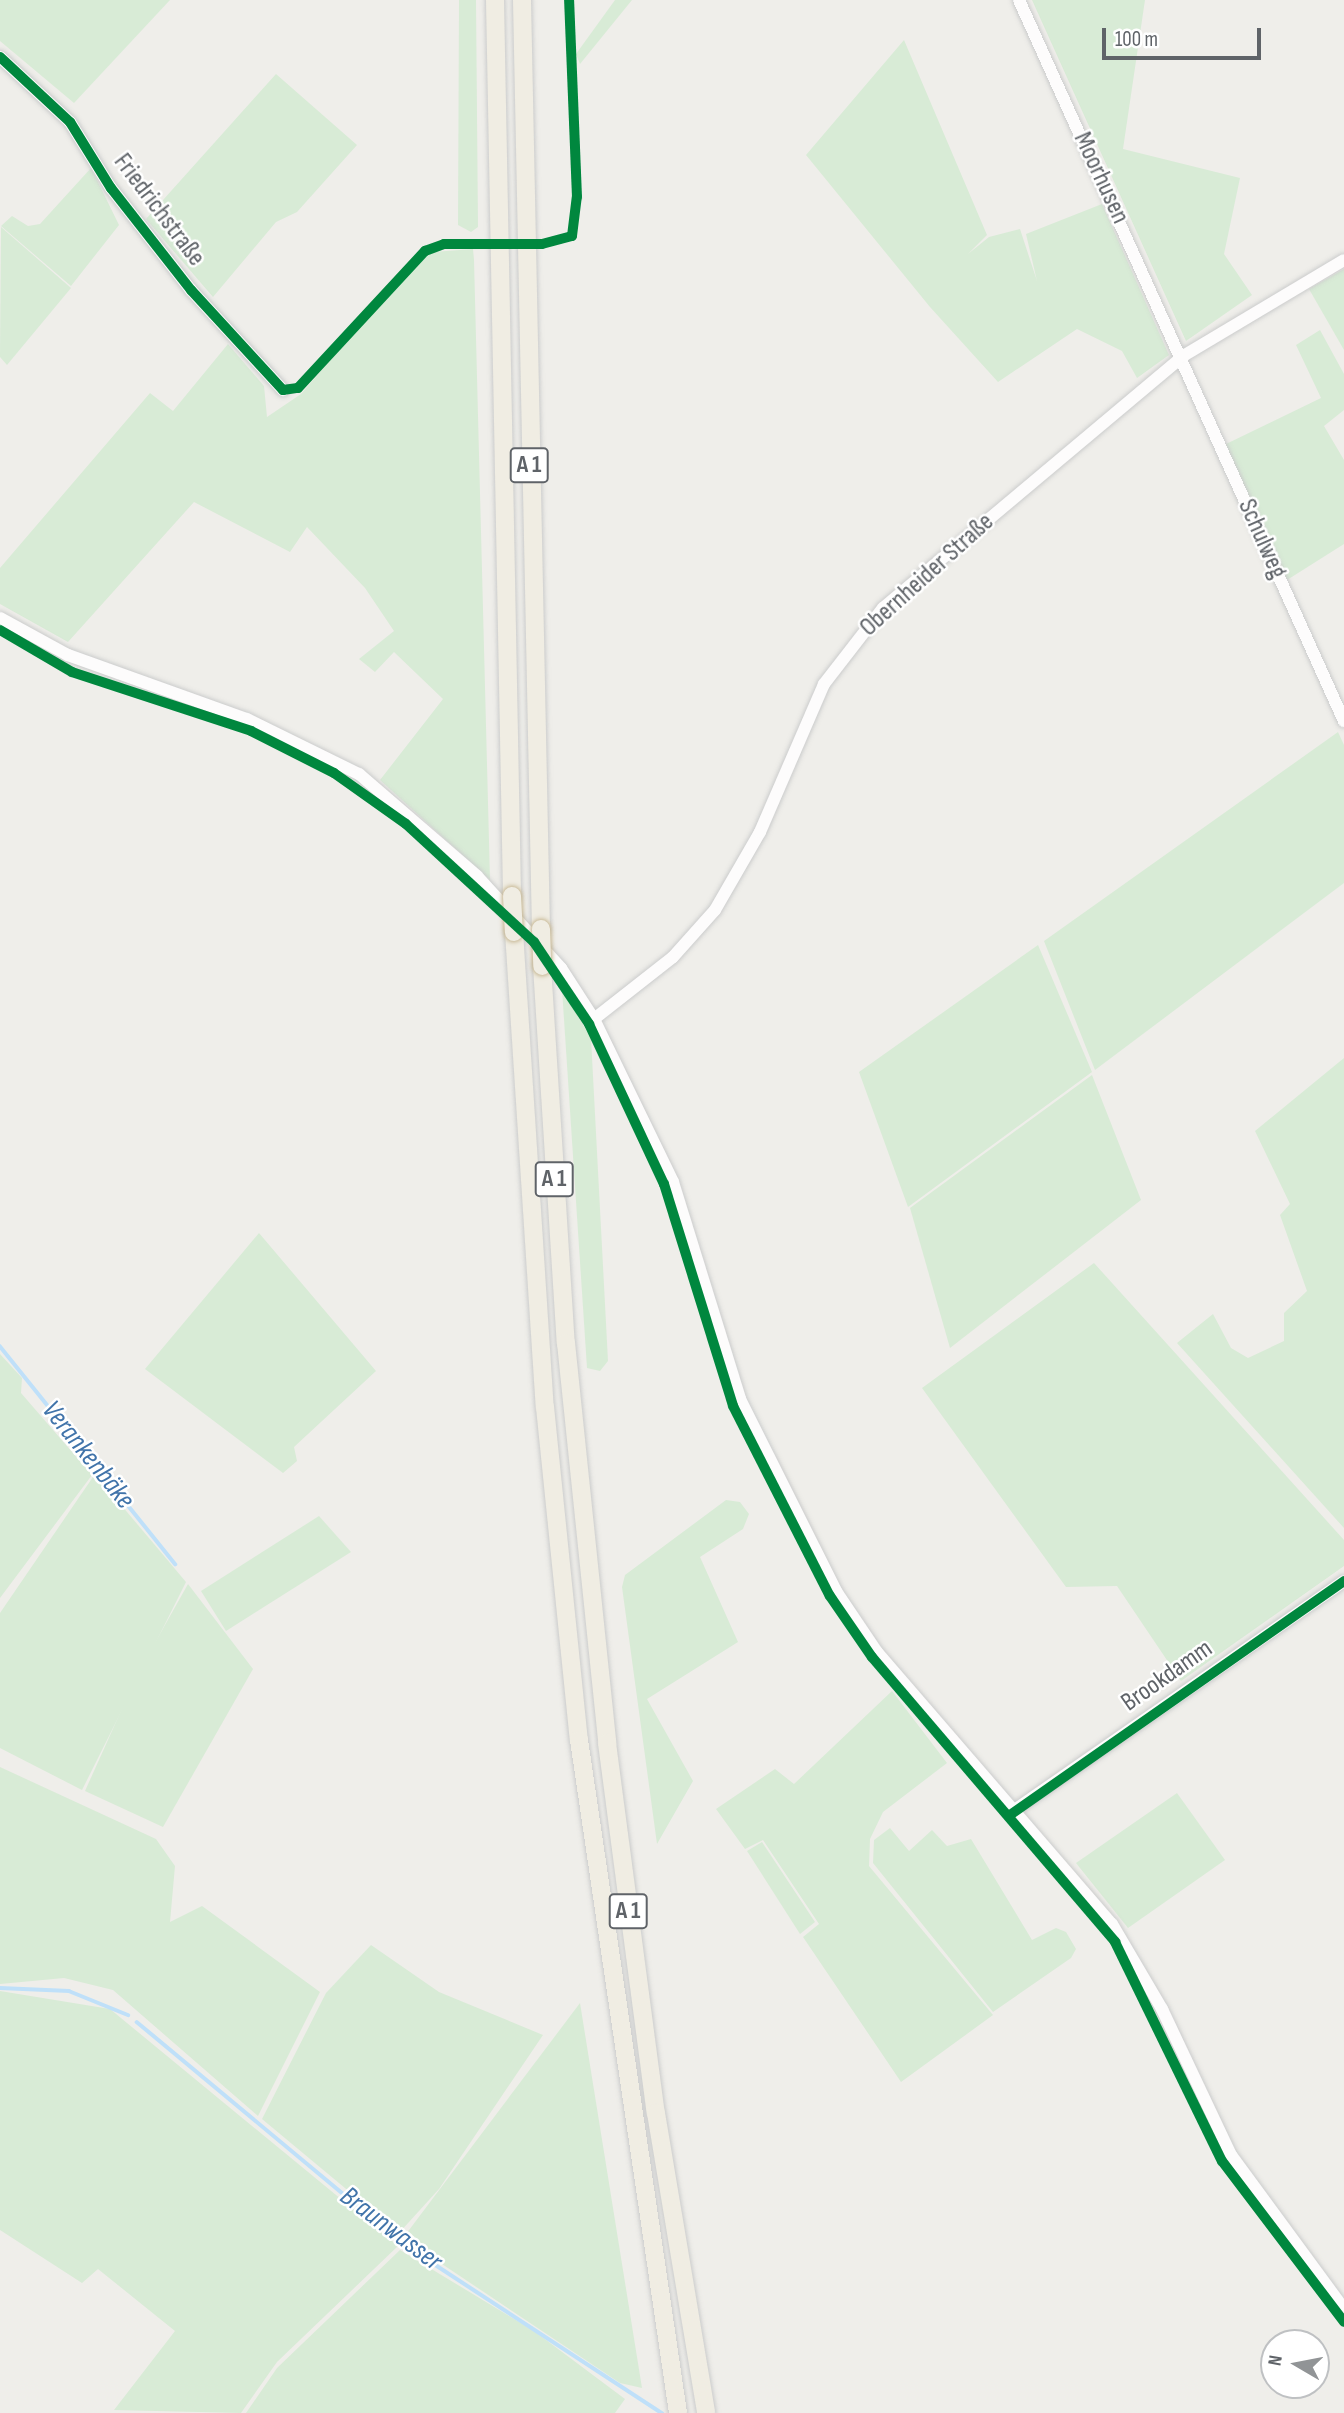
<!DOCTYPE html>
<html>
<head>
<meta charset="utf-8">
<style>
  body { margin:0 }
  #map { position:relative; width:1344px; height:2413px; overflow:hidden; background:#efeeea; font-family:"Sofia Sans Condensed",sans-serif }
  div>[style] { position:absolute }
  .green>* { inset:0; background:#d8ebd6 }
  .stream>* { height:3.5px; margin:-1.75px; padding:0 1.75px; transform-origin:1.75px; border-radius:1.75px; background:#bfe0f9 }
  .roads { filter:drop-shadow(0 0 2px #cbcccc) drop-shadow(0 0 2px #cbcccc) }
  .minor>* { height:12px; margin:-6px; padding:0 6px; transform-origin:6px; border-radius:6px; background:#fdfcfc }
  .highway>* { height:18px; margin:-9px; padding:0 9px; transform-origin:9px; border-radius:9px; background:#f0ede3 }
  .bridges { filter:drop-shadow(0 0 2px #c8b996) drop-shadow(0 0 2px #c8b996) }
  .highway-bridge>* { height:18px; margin:-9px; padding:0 9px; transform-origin:9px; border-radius:9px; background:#f0ede3 }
  .cycleway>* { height:10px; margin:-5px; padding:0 5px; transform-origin:5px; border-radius:5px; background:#00873e }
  span { translate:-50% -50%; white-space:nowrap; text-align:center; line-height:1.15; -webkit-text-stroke:5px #fff; paint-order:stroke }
  .shield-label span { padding:2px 5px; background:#fff; border:2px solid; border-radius:5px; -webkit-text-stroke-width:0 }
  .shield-label { font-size:24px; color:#5f6368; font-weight:700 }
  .street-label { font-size:26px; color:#5f6368 }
  .water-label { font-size:28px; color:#4174aa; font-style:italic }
  .north { position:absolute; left:1260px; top:2329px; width:70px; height:70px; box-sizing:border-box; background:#fff; border:2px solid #bfc1c3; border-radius:50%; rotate:280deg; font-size:19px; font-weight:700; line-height:28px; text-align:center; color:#5f6368 }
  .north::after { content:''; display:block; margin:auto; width:24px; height:32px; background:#919496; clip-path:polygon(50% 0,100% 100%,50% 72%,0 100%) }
  .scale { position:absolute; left:1102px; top:28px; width:159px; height:32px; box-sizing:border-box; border:4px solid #5f6368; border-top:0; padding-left:9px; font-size:21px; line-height:24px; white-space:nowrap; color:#5f6368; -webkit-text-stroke:5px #fff; paint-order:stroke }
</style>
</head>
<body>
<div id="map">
  <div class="green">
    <div style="clip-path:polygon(0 0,170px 0,74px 103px,0 41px)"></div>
    <div style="clip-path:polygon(459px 0,476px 0,478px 227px,471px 232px,458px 225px)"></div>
    <div style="clip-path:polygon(615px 0,632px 0,580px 64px,576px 54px)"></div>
    <div style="clip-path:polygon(1032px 0,1145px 0,1123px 149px,1240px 178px,1224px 254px,1252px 295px,1186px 341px)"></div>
    <div style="clip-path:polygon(904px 40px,987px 235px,968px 254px,989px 237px,1020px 229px,1037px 281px,1026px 234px,1102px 204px,1169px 355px,1137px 378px,1122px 351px,1077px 329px,998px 382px,930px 307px,806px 155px)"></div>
    <div style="clip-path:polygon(276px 74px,357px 145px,297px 212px,276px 222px,213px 297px,146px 219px)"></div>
    <div style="clip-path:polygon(91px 168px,119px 225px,71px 286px,1px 226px,12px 216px,28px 226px,40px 224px)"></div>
    <div style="clip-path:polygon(1px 227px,71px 288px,7px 365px,0 357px)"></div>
    <div style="clip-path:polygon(473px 249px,474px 260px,490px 880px,380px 780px,443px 699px,394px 652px,375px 672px,359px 659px,394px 631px,365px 588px,307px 527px,290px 552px,194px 502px,68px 642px,0 604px,0 568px,150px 393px,173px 411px,228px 344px,264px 386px,267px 417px,301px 394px,408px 271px,433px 252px)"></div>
    <div style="clip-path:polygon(1344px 269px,1344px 350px,1309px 289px)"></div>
    <div style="clip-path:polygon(1320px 330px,1344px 374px,1344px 410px,1324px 426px,1344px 460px,1344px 544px,1287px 580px,1224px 445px,1321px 398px,1296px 345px)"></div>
    <div style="clip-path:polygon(1338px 732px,1344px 745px,1344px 883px,1095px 1070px,1044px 941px)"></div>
    <div style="clip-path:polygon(1038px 945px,1092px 1072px,908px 1207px,859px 1072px)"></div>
    <div style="clip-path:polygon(562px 989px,591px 1038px,608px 1361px,600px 1371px,587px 1368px)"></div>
    <div style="clip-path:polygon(1344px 1058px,1344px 1528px,1177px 1343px,1213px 1314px,1231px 1348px,1248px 1358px,1284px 1341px,1284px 1313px,1307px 1291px,1280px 1215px,1290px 1204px,1255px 1131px)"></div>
    <div style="clip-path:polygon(1092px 1075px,1141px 1200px,950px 1348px,910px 1208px)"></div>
    <div style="clip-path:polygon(259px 1233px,376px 1371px,294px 1447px,297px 1461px,283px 1473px,145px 1369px)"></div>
    <div style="clip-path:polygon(1094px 1263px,1344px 1540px,1344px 1566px,1181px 1681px,1117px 1586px,1066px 1587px,922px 1388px)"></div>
    <div style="clip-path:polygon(0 1354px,22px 1378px,21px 1393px,92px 1475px,0 1598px)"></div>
    <div style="clip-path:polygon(95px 1474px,186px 1582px,82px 1790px,0 1748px,0 1613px)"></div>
    <div style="clip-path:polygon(726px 1500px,740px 1502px,749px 1514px,743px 1529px,700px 1557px,738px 1642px,647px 1699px,693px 1781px,657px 1844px,622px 1587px,625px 1575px)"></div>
    <div style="clip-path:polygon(319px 1516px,351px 1552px,226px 1631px,201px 1591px)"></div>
    <div style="clip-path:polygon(188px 1584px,253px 1669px,163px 1827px,85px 1791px,138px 1673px)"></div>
    <div style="clip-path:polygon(892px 1691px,947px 1763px,883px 1812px,870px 1839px,869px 1866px,993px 2015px,901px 2082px,803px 1937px,819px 1924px,763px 1840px,745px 1849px,716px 1809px,775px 1769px,794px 1784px)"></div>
    <div style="clip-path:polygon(0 1767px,156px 1839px,175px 1866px,170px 1922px,202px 1906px,320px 1992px,258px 2116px,113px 1990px,64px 1978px,0 1984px)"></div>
    <div style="clip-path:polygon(1177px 1793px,1225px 1860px,1128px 1928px,1076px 1863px)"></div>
    <div style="clip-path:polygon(890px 1828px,909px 1851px,932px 1830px,947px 1846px,971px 1839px,1032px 1940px,1056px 1928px,1066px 1932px,1076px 1949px,1071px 1958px,993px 2012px,873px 1863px,874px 1840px)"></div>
    <div style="clip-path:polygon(762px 1842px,815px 1922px,800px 1934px,747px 1851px)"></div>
    <div style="clip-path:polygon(371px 1945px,439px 1992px,543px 2035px,439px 2189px,399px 2233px,262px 2119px,326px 1993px)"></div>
    <div style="clip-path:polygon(0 1991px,110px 2009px,398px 2246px,277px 2362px,241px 2413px,114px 2410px,175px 2331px,98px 2269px,82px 2283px,0 2230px)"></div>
    <div style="clip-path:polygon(580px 2003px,642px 2388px,620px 2383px,403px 2238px)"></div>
    <div style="clip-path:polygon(400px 2250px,534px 2331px,625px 2399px,615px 2413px,246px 2413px,277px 2368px)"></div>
  </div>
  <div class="stream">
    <div style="left:0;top:1346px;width:280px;rotate:51.2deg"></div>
    <div style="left:0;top:1988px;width:69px;rotate:2.5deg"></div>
    <div style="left:69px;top:1991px;width:64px;rotate:22.1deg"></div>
    <div style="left:137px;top:2022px;width:345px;rotate:39.8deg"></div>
    <div style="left:402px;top:2243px;width:311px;rotate:33.2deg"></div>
  </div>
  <div class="roads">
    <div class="minor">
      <div style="left:1019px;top:0;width:791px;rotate:65.74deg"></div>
      <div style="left:0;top:57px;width:96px;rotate:42.9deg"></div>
      <div style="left:70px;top:122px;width:78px;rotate:58.2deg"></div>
      <div style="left:111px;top:188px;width:130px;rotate:51.9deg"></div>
      <div style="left:191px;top:290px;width:136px;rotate:47.4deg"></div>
      <div style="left:0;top:618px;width:77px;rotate:28.6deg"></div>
      <div style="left:68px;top:655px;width:190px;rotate:19.7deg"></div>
      <div style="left:247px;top:719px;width:125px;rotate:26.2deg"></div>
      <div style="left:359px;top:774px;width:156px;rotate:40.8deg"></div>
      <div style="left:477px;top:876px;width:125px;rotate:47.6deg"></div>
      <div style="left:561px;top:968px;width:61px;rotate:57.1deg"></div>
      <div style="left:594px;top:1019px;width:181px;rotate:64.1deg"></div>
      <div style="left:673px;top:1182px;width:227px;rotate:72.8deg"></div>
      <div style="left:740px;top:1399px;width:215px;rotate:63.4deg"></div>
      <div style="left:836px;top:1591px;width:73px;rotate:56.1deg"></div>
      <div style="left:877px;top:1652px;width:359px;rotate:49.2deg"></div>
      <div style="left:1112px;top:1924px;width:99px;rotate:59.5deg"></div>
      <div style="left:1162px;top:2009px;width:161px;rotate:64.7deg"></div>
      <div style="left:1231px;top:2155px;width:191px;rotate:53.7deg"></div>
      <div style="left:594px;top:1019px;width:100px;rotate:-38.1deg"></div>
      <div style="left:673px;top:957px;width:63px;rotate:-48.2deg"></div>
      <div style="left:715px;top:910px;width:90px;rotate:-60deg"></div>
      <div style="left:760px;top:832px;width:161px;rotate:-66.6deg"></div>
      <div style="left:824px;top:684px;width:96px;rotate:-52.2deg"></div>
      <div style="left:883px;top:608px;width:392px;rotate:-40deg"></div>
      <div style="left:1183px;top:356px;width:187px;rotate:-30.8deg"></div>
      <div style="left:1016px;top:1809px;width:399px;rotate:-34.8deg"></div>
    </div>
    <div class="highway">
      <div style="left:495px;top:0;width:896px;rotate:88.91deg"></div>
      <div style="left:522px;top:0;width:929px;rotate:88.83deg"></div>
      <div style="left:514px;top:932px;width:476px;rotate:86.3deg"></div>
      <div style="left:545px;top:1407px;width:335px;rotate:84.2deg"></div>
      <div style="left:579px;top:1740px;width:680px;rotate:81.63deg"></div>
      <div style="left:542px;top:966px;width:378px;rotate:86.4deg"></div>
      <div style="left:566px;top:1343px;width:402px;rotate:84.1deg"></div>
      <div style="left:607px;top:1743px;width:373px;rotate:82.5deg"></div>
      <div style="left:656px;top:2113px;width:304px;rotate:80.5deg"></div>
    </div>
  </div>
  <div class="bridges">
    <div class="highway-bridge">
      <div style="left:512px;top:896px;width:36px;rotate:87deg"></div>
      <div style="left:541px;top:929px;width:37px;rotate:88deg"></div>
    </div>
  </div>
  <div class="cycleway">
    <div style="left:0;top:57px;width:96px;rotate:42.9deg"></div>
    <div style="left:70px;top:122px;width:78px;rotate:58.2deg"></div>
    <div style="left:111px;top:188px;width:130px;rotate:51.9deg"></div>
    <div style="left:191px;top:290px;width:136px;rotate:47.4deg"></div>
    <div style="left:283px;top:390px;width:15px;rotate:-8deg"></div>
    <div style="left:298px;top:388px;width:187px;rotate:-47.2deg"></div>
    <div style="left:425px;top:251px;width:20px;rotate:-20deg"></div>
    <div style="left:444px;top:244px;width:98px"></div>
    <div style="left:542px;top:244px;width:31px;rotate:-15deg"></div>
    <div style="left:572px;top:236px;width:39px;rotate:-83deg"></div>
    <div style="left:577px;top:197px;width:197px;rotate:-92.3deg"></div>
    <div style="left:0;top:630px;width:83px;rotate:30.3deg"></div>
    <div style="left:72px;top:672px;width:188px;rotate:18.2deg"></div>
    <div style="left:251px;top:731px;width:93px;rotate:26.8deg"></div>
    <div style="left:334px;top:773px;width:88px;rotate:35.3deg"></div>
    <div style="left:406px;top:824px;width:174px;rotate:42.7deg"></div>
    <div style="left:534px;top:942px;width:99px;rotate:56.1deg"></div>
    <div style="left:589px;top:1024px;width:177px;rotate:64.9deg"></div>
    <div style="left:664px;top:1184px;width:232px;rotate:72.7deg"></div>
    <div style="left:733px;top:1406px;width:213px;rotate:63deg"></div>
    <div style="left:830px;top:1596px;width:74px;rotate:55.5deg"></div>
    <div style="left:872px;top:1657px;width:375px;rotate:49.5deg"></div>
    <div style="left:1115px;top:1942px;width:244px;rotate:64deg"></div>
    <div style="left:1222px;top:2161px;width:202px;rotate:52.8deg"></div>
    <div style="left:1010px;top:1815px;width:408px;rotate:-35deg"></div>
  </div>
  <div class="shield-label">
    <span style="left:529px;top:465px">A 1</span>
    <span style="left:554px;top:1179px">A 1</span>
    <span style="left:628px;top:1911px">A 1</span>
  </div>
  <div class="street-label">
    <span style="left:1101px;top:178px;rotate:65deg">Moorhusen</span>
    <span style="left:159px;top:210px;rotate:53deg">Friedrichstraße</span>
    <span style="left:1262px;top:539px;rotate:66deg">Schulweg</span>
    <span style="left:927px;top:575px;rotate:-42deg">Obernheider Straße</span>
    <span style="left:1167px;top:1676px;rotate:-35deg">Brookdamm</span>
  </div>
  <div class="water-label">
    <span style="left:88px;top:1455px;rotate:51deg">Verankenbäke</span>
    <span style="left:391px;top:2229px;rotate:37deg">Braunwasser</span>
  </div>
  <div class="north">N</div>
  <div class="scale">100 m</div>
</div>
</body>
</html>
